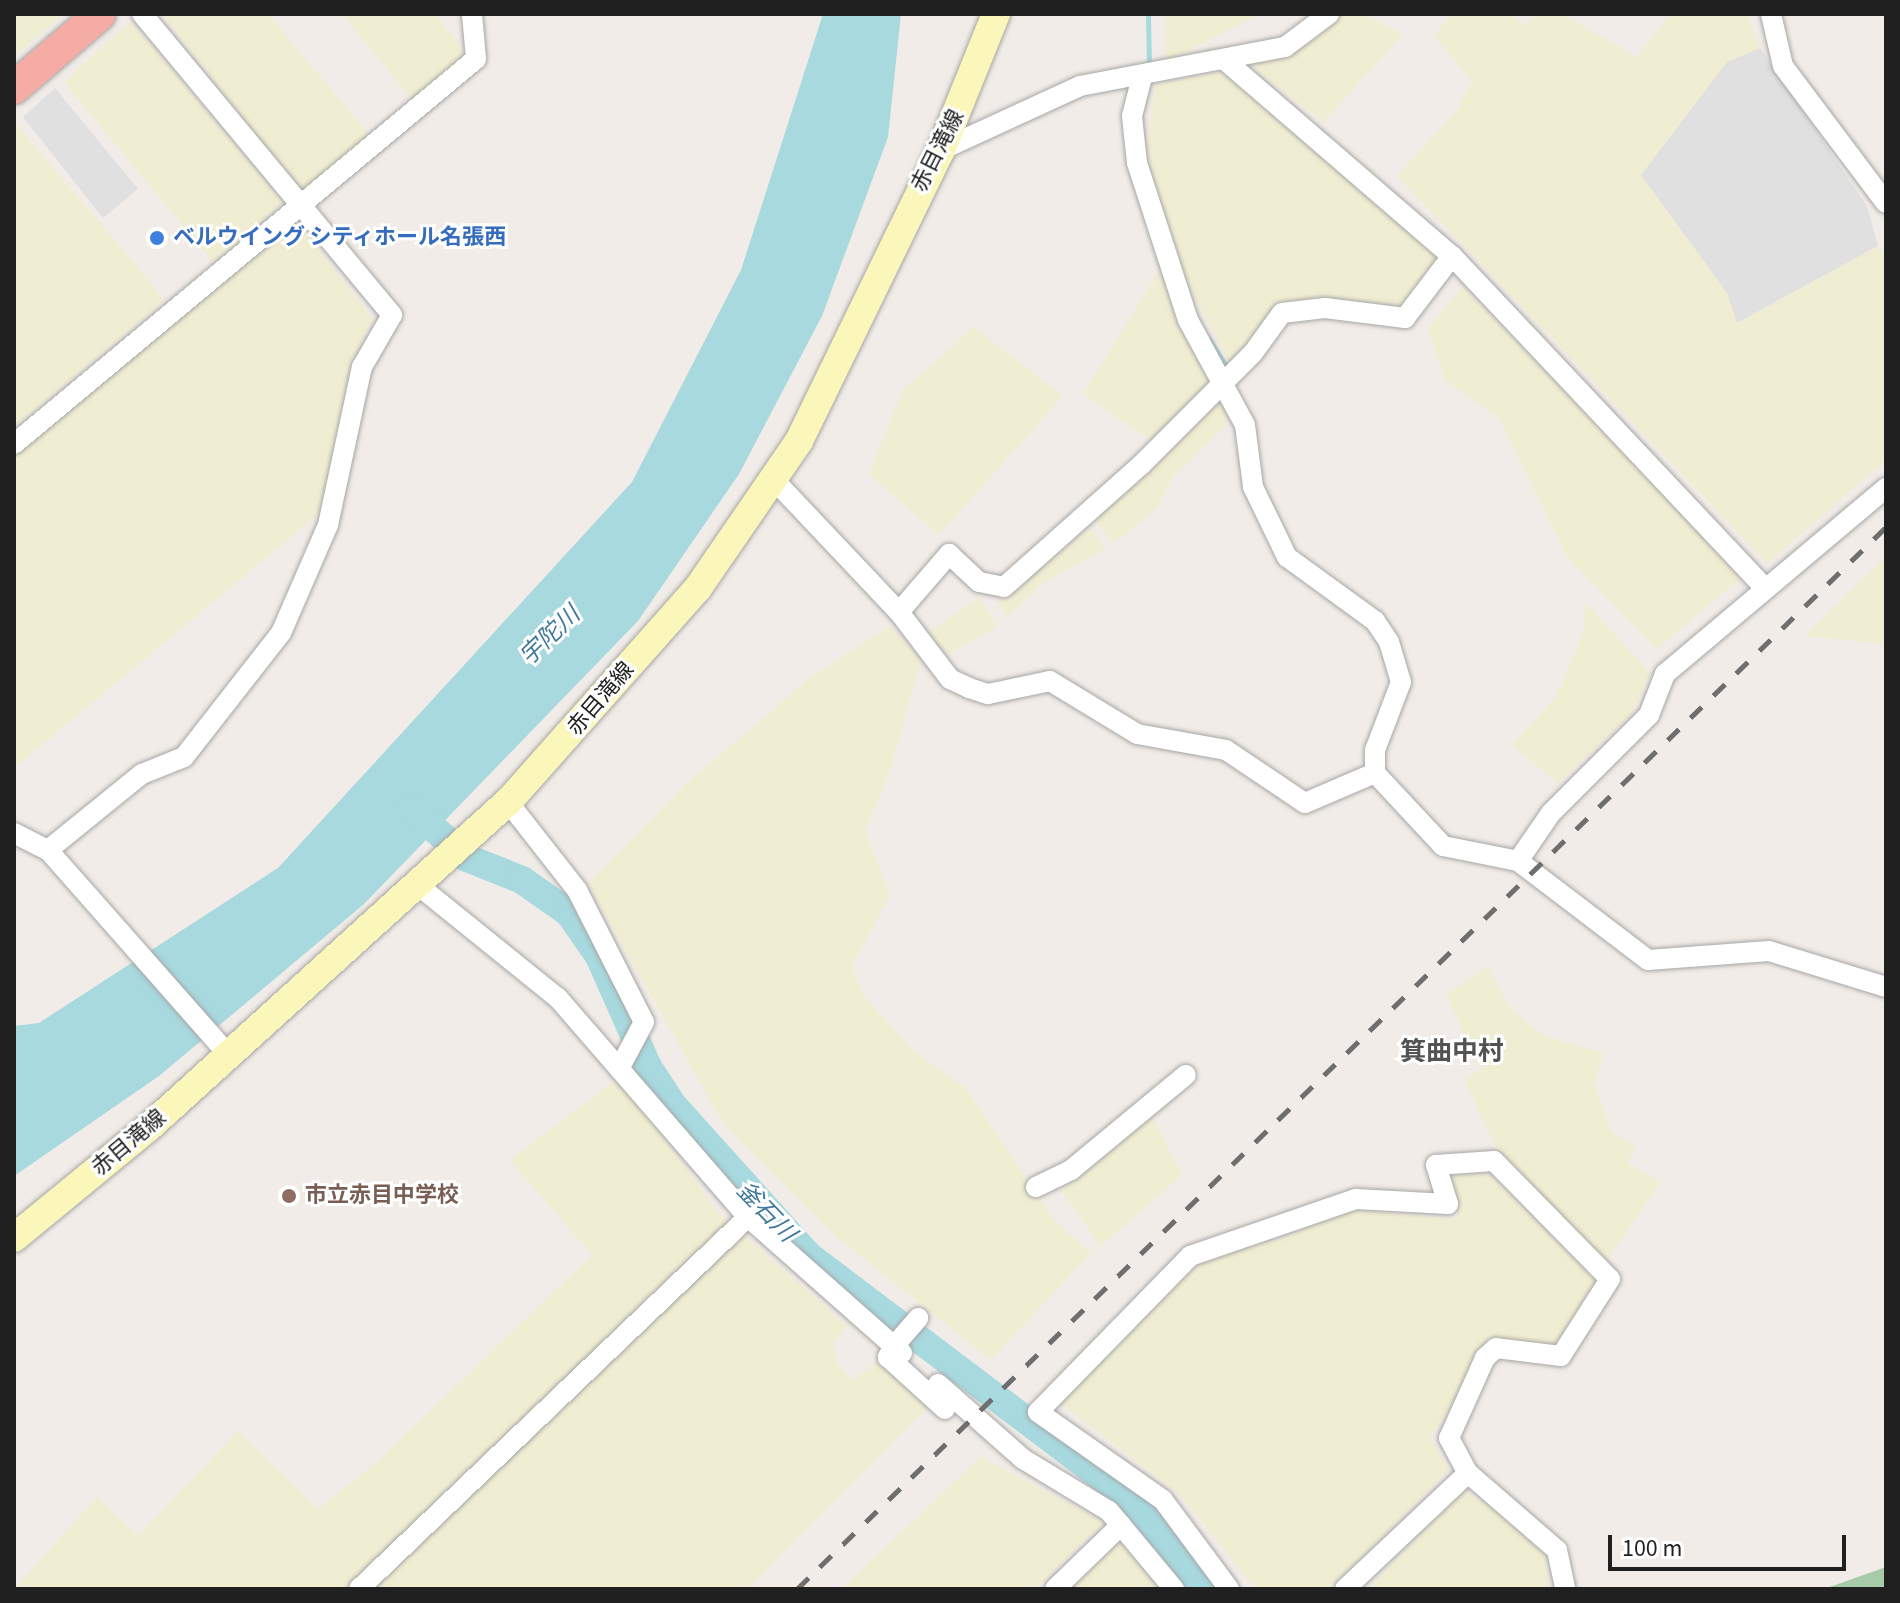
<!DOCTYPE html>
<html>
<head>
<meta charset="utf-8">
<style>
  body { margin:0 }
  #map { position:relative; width:1900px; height:1603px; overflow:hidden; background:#f1ece7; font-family:"Source Sans 3","Noto Sans JP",sans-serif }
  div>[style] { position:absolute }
  .farmland>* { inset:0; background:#f0eed2 }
  .cemetery>* { inset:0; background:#a7cba8 }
  .parking>* { inset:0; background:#e0e0e0 }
  .water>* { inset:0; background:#a7d9df }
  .stream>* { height:5px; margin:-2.5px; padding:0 2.5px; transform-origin:2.5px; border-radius:2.5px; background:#a7d9df }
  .river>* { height:28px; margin:-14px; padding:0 14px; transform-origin:14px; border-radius:14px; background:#a7d9df }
  .roads { filter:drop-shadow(0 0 2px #a7a7a7) drop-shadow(0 0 2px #a7a7a7) }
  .minor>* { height:20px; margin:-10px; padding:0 10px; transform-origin:10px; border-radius:10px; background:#fff }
  .secondary>* { height:28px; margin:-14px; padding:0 14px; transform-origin:14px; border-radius:14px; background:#fbf7bb }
  .trunk>* { height:32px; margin:-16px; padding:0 16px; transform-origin:16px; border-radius:16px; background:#f4aca4 }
  .rail>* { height:5px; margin-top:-2.5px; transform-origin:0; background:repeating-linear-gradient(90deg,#6e6e6e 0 16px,transparent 0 32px) }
  .dots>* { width:22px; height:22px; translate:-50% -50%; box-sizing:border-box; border:4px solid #fff; border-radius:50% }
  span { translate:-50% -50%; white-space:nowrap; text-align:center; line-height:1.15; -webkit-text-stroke:6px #fff; paint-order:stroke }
  .street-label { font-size:22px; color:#202020 }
  .shop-label { font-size:22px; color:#366cbe; font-weight:700 }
  .left { translate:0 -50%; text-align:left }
  .education-label { font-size:22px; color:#785e54; font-weight:700 }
  .water-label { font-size:24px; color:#41799b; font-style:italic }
  .quarter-label { font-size:26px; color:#535353; font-weight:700 }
  .frame { position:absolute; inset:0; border:16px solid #202020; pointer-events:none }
  .scale { position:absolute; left:1608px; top:1535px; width:238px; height:36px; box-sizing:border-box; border:4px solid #202020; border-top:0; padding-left:10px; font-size:24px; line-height:28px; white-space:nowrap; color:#202020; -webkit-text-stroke:6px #fff; paint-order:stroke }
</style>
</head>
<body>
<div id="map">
  <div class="farmland">
    <div style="clip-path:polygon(14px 14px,64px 14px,14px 57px)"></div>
    <div style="clip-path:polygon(162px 14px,268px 14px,372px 138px,302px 193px)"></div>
    <div style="clip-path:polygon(342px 14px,435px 14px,460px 45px,465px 65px,416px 104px)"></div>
    <div style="clip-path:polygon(1165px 14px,1261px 14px,1165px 63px)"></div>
    <div style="clip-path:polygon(1342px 14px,1364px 14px,1403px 35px,1323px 122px,1255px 69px,1256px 61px)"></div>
    <div style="clip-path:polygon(1451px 14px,1509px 14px,1525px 25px,1537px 14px,1562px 14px,1637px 57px,1670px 14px,1747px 14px,1760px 48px,1641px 175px,1727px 293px,1738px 323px,1878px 246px,1886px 256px,1886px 460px,1767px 563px,1397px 176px,1457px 110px,1472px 81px,1434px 36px)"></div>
    <div style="clip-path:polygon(131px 21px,284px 203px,213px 262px,64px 82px)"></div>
    <div style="clip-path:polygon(1223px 71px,1442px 257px,1403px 311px,1278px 307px,1231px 366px,1173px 255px,1146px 156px,1155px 84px)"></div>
    <div style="clip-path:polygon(14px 121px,165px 300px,14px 427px)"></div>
    <div style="clip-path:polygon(295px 220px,373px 319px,355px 355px,321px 512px,14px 768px,14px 455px)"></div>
    <div style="clip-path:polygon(1159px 271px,1217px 379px,1151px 441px,1083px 394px)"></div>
    <div style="clip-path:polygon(1463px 287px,1744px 575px,1657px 649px,1567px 557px,1499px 419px,1444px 379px,1428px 328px)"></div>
    <div style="clip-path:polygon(974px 327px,1063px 396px,939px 535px,869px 474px,903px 390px)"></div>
    <div style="clip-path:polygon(1222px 396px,1227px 424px,1172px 478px,1158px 508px,1113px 544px,1096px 519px)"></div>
    <div style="clip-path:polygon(1091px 528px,1105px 549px,1045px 582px,1007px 617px,998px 601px)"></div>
    <div style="clip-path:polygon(1886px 556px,1886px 644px,1805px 636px)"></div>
    <div style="clip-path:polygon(979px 597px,997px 627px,947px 655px,929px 632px)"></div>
    <div style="clip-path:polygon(1584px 601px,1650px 673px,1634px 711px,1558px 783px,1512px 745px,1556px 697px,1585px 628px)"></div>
    <div style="clip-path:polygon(890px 626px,921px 659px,891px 768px,865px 831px,890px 895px,852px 966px,863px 995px,914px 1051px,967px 1089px,1056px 1222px,1091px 1253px,991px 1360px,840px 1240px,723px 1123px,588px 884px,685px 785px,812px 676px)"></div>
    <div style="clip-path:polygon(1488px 966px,1509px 1007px,1542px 1035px,1603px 1053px,1595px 1084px,1611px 1132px,1635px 1146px,1628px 1163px,1661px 1182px,1607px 1260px,1501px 1157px,1464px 1080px,1481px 1069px,1446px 995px)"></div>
    <div style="clip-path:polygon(621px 1076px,717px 1212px,847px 1326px,834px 1342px,836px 1363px,854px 1381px,881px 1357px,930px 1405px,747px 1589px,14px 1589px,97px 1497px,138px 1536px,238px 1431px,318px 1509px,379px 1460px,592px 1255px,510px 1160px)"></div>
    <div style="clip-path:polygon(1152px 1116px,1182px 1175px,1101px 1246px,1061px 1190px)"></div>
    <div style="clip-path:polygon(1452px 1174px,1491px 1175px,1596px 1280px,1557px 1346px,1490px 1339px,1473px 1354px,1459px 1397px,1430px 1437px,1449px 1470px,1329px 1589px,1256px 1589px,1179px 1494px,1060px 1403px,1192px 1270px,1221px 1251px,1279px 1239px,1355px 1210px,1458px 1219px)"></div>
    <div style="clip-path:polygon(981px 1457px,1104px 1522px,1035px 1589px,841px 1589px)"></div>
    <div style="clip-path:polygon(1464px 1490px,1534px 1535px,1545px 1555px,1549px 1589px,1367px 1589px)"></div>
    <div style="clip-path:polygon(1119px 1536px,1162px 1589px,1066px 1589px)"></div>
  </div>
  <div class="cemetery">
    <div style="clip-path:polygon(1886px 1567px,1886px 1589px,1824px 1589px)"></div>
  </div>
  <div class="parking">
    <div style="clip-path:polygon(1760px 48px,1867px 206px,1878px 246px,1737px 323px,1727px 293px,1641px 175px,1727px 62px)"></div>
    <div style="clip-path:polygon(55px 88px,138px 189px,103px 218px,23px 117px)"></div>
  </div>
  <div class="water">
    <div style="clip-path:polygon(823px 14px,901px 14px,888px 137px,822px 316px,739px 474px,638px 621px,364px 904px,159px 1076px,14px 1176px,14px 1026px,39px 1023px,278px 868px,632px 482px,741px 270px)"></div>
  </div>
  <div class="stream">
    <div style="left:1148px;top:14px;width:52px;rotate:88.9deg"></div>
    <div style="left:1209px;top:339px;width:32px;rotate:58deg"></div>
  </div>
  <div class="river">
    <div style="left:411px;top:808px;width:75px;rotate:41.8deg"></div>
    <div style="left:467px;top:858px;width:59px;rotate:21.8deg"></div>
    <div style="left:522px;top:880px;width:57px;rotate:35.1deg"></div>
    <div style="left:569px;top:913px;width:52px;rotate:55.1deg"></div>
    <div style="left:599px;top:956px;width:121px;rotate:66.2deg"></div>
    <div style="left:648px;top:1067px;width:45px;rotate:56.7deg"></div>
    <div style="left:673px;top:1105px;width:203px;rotate:48deg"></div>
    <div style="left:809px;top:1256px;width:405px;rotate:37.1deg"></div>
    <div style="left:1132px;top:1500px;width:115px;rotate:50.6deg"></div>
  </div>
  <div class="roads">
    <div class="minor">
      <div style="left:1771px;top:14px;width:53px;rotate:77deg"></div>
      <div style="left:1783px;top:66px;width:171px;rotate:53.1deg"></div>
      <div style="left:1227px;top:62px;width:297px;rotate:40.8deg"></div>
      <div style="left:1452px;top:256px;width:456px;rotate:46.7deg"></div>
      <div style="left:1142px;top:77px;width:40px;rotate:104.4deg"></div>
      <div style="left:1132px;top:116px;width:47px;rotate:83.9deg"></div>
      <div style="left:1137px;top:163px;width:165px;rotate:72deg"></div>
      <div style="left:1188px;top:320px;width:119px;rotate:61.5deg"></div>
      <div style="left:1245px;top:425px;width:63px;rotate:82.6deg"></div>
      <div style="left:1253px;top:487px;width:78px;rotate:64.1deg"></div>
      <div style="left:1287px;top:557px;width:109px;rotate:36deg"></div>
      <div style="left:1375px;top:621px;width:25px;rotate:56deg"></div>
      <div style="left:1389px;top:642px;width:42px;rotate:73.3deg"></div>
      <div style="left:1401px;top:682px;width:73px;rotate:110.9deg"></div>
      <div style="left:1375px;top:750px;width:23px;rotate:90deg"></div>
      <div style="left:1375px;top:773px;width:100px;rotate:47deg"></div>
      <div style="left:1443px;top:846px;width:76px;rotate:11.3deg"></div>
      <div style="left:1518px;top:861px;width:163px;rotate:37.3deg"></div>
      <div style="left:1648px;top:960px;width:121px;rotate:-4.3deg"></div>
      <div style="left:1769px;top:951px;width:122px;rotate:17.1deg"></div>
      <div style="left:941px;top:150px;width:153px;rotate:-24.7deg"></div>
      <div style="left:1080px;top:86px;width:209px;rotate:-10.8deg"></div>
      <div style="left:1285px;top:47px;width:55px;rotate:-36.9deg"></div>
      <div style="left:14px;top:444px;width:601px;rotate:-39.81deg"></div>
      <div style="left:476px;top:59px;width:45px;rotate:-95.1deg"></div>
      <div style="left:775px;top:481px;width:180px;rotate:46.6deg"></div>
      <div style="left:899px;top:612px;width:84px;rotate:52.7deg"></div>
      <div style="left:950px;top:679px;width:21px;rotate:25deg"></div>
      <div style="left:969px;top:688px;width:20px;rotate:18deg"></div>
      <div style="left:988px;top:694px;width:63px;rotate:-11.8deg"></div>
      <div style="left:1050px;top:681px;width:102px;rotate:31.3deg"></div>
      <div style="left:1137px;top:734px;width:90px;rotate:10.2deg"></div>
      <div style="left:1226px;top:750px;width:95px;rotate:33.9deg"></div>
      <div style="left:1305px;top:803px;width:76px;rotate:-23.2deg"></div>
      <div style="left:899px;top:612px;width:77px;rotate:-49.2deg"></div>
      <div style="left:949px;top:554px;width:41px;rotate:43deg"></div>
      <div style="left:979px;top:582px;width:25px;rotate:11deg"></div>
      <div style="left:1004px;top:587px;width:183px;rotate:-41.7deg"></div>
      <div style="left:1141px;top:465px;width:158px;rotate:-45deg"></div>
      <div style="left:1253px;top:353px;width:49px;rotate:-54.1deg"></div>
      <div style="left:1282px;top:313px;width:43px;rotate:-6.6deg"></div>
      <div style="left:1325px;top:308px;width:81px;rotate:7.1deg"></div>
      <div style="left:1405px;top:318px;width:78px;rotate:-52.8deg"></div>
      <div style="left:508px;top:802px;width:112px;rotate:51.9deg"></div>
      <div style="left:577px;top:890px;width:148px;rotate:63.1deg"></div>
      <div style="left:644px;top:1022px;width:53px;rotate:118deg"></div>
      <div style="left:14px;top:833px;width:38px;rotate:27deg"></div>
      <div style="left:48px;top:850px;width:273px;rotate:48.6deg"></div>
      <div style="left:48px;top:850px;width:121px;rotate:-39deg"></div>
      <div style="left:142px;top:774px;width:45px;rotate:-22deg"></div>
      <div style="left:184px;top:757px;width:157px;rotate:-52deg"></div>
      <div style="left:281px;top:633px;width:118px;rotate:-66.5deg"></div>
      <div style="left:328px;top:525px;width:162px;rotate:-77.9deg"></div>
      <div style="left:362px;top:367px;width:60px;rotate:-60deg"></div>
      <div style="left:392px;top:315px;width:391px;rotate:-129.7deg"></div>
      <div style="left:1518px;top:861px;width:58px;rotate:-55.5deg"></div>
      <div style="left:1551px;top:813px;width:139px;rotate:-45deg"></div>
      <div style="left:1649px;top:715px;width:44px;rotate:-68.7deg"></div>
      <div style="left:1665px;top:674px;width:289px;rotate:-40.1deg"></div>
      <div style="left:419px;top:886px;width:179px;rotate:38.9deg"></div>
      <div style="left:558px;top:998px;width:290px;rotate:49.1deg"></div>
      <div style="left:748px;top:1217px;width:195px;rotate:41.5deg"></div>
      <div style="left:894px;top:1346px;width:13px;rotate:119deg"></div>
      <div style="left:888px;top:1357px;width:77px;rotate:42.4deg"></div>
      <div style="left:1036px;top:1187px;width:39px;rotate:-26deg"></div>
      <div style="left:1071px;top:1170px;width:149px;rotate:-39.6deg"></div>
      <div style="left:902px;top:1353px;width:11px;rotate:-139deg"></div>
      <div style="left:894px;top:1346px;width:37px;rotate:-49deg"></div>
      <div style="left:938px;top:1384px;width:113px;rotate:41.4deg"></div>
      <div style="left:1023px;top:1459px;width:100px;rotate:31.2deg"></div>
      <div style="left:1109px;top:1511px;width:102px;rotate:50.2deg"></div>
      <div style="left:359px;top:1589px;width:538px;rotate:-43.72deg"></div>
      <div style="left:1055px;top:1589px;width:92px;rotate:-44.1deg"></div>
      <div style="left:1229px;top:1589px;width:111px;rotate:-126.6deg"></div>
      <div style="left:1163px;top:1500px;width:153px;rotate:-144.9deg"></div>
      <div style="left:1038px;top:1412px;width:218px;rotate:-45.7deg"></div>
      <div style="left:1190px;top:1256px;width:176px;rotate:-19deg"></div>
      <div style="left:1356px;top:1199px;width:92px;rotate:3.1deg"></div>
      <div style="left:1448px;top:1204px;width:41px;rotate:-107.1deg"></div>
      <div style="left:1436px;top:1165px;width:58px;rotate:-3.9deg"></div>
      <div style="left:1494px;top:1161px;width:165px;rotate:45.5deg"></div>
      <div style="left:1610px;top:1279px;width:91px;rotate:122.5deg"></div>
      <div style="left:1561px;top:1356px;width:65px;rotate:-173deg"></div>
      <div style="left:1496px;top:1348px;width:15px;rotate:138deg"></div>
      <div style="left:1485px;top:1358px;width:88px;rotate:114.2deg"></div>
      <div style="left:1449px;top:1438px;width:40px;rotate:62deg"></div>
      <div style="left:1468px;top:1473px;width:118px;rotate:40.9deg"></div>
      <div style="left:1557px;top:1550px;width:40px;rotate:78deg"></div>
      <div style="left:1345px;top:1589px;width:169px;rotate:-43.3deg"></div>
    </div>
    <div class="secondary">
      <div style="left:14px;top:1238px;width:173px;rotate:-39.4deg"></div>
      <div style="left:148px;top:1128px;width:486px;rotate:-42.2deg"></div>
      <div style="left:508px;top:802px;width:286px;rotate:-48.4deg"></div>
      <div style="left:698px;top:588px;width:178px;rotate:-55.5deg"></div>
      <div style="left:799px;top:441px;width:324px;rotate:-64deg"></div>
      <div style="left:941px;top:150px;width:147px;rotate:-68deg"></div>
    </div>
    <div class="trunk">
      <div style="left:14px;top:88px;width:113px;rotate:-40.7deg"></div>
    </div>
  </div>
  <div class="rail">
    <div style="left:797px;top:1589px;width:1521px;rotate:-44.28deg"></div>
  </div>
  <div class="dots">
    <div style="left:157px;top:238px;background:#3f7fe0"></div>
    <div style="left:289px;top:1196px;background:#8d6e63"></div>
  </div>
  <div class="street-label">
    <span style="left:938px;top:151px;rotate:-63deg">赤目滝線</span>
    <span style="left:601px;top:699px;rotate:-49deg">赤目滝線</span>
    <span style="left:129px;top:1143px;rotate:-40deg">赤目滝線</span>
  </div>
  <div class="shop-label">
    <span class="left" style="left:173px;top:238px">ベルウイング シティホール名張西</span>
  </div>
  <div class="education-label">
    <span class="left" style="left:305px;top:1196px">市立赤目中学校</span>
  </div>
  <div class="water-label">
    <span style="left:550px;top:636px;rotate:-44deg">宇陀川</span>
    <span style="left:766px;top:1212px;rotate:46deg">釜石川</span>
  </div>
  <div class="quarter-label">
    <span style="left:1452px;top:1052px">箕曲中村</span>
  </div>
  <div class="frame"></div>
  <div class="scale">100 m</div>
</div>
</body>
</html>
